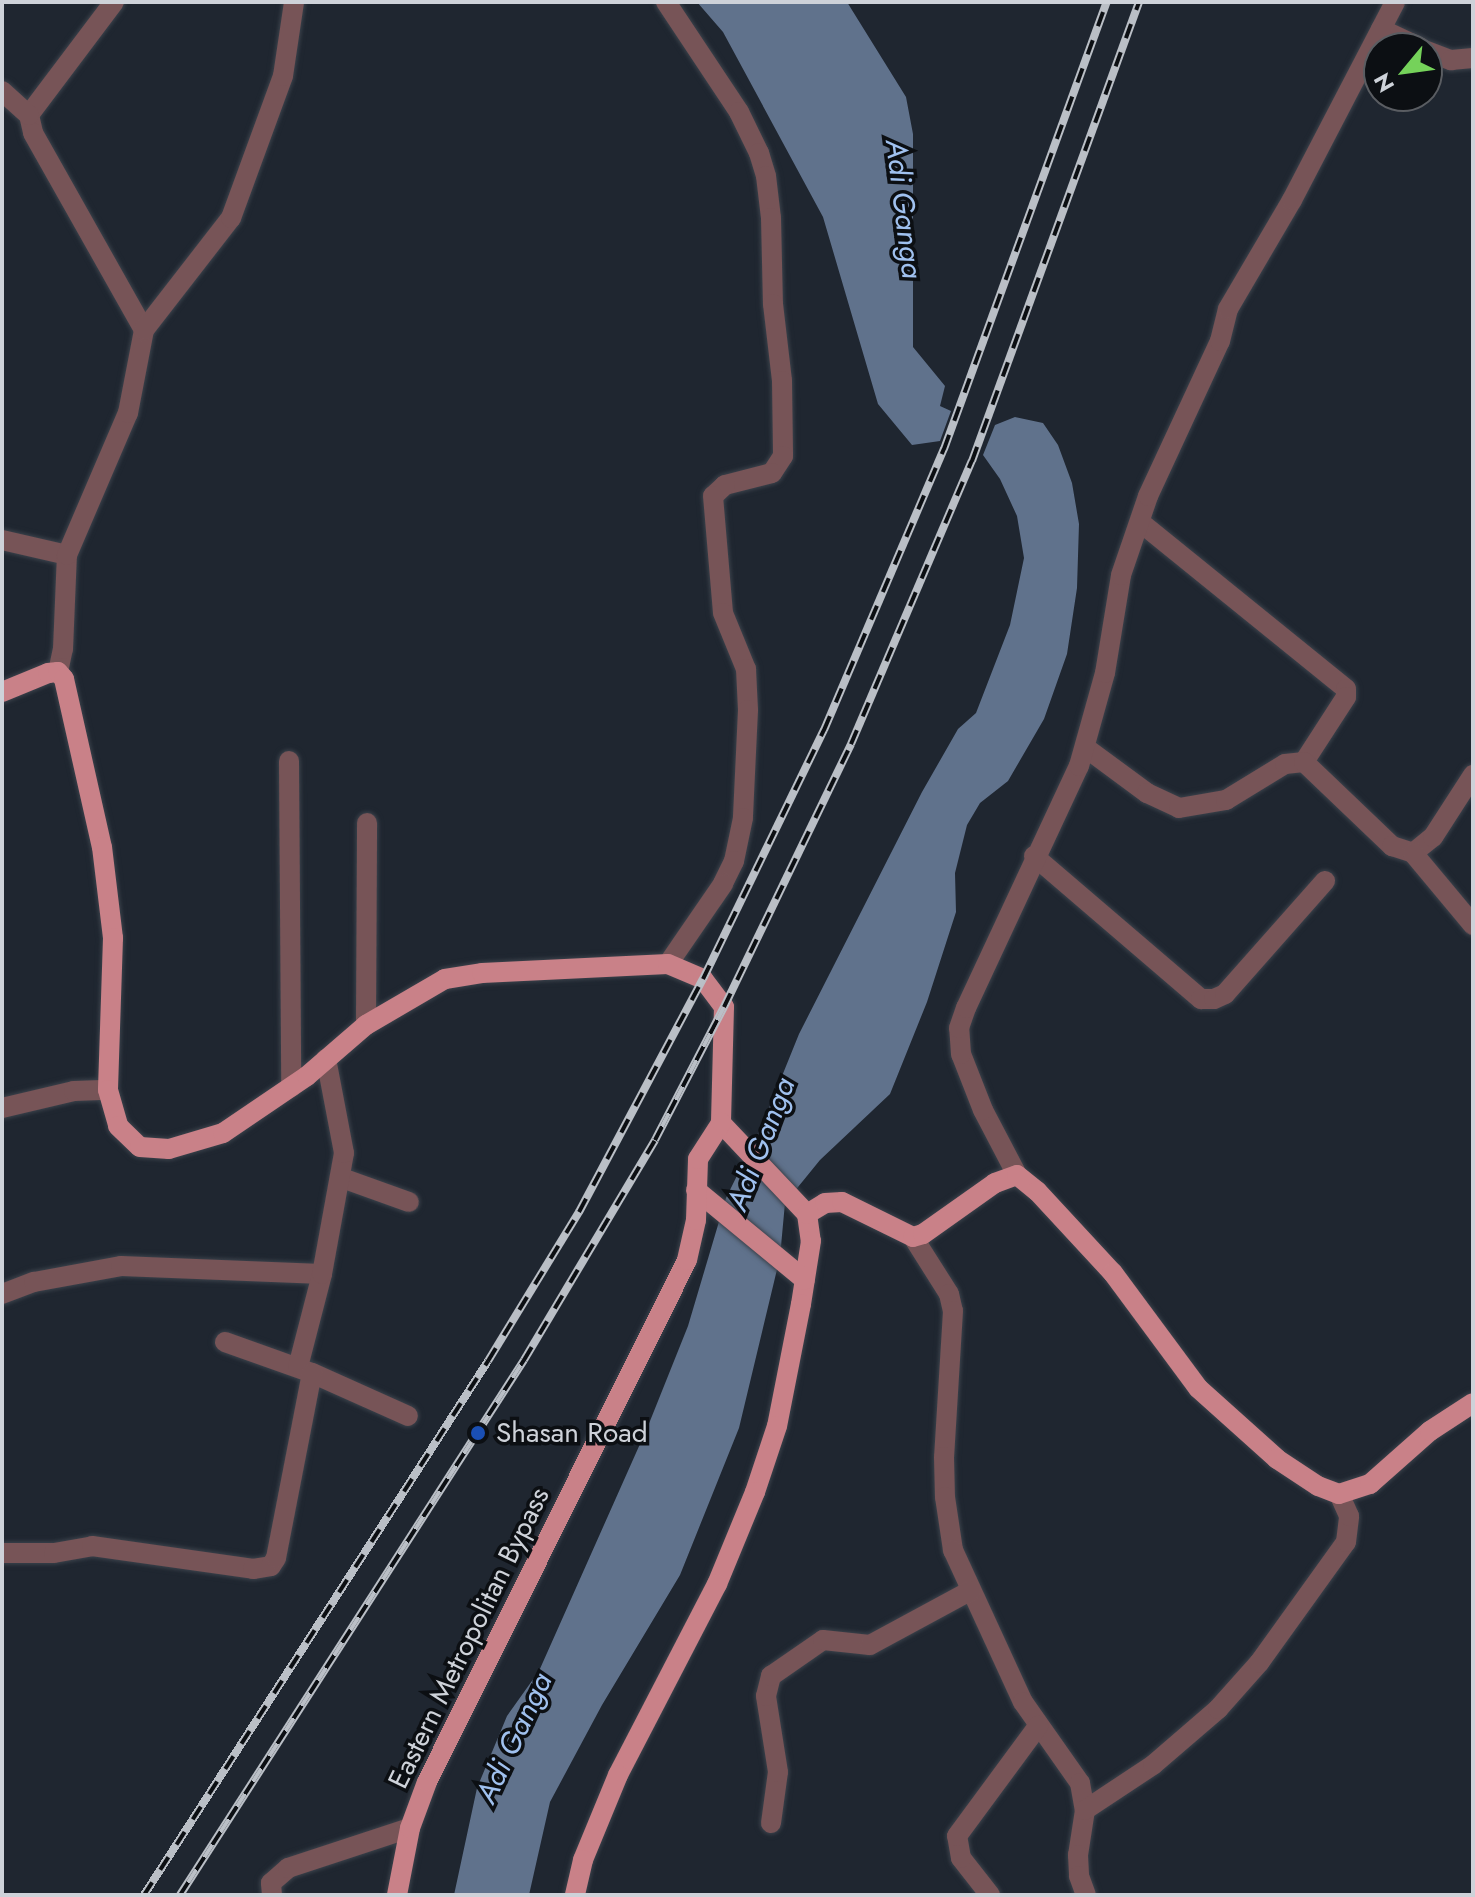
<!DOCTYPE html>
<html>
<head>
<meta charset="utf-8">
<style>
  body { margin:0 }
  #map { position:relative; width:1475px; height:1897px; overflow:hidden; background:#1f2630; font-family:Jost,sans-serif }
  div>[style] { position:absolute }
  .water>* { inset:0; background:#60728c }
  .roads { filter:drop-shadow(0 0 2px #3b424b) drop-shadow(0 0 2px #3b424b) }
  .minor>* { height:20px; margin:-10px; padding:0 10px; transform-origin:10px; border-radius:10px; background:#775457 }
  .major>* { height:20px; margin:-10px; padding:0 10px; transform-origin:10px; border-radius:10px; background:#c98188 }
  .rail>* { height:8px; margin-top:-4px; transform-origin:0; background:repeating-linear-gradient(90deg,#0c0f13 0 15px,#babfc6 0 30px); box-sizing:border-box; border-block:2px solid #babfc6 }
  .dots>* { width:22px; height:22px; translate:-50% -50%; box-sizing:border-box; border:4px solid #0c0f13; border-radius:50% }
  span { translate:-50% -50%; white-space:nowrap; text-align:center; line-height:1.15; -webkit-text-stroke:7px #0c0f13; paint-order:stroke }
  .poi-label { font-size:28px; color:#ced2d9 }
  .left { translate:0 -50%; text-align:left }
  .street-label { font-size:28px; color:#ced2d9 }
  .water-label { font-size:30px; color:#a0c1ef; font-style:italic }
  .frame { position:absolute; inset:0; border:4px solid #ced2d9; pointer-events:none }
  .north { position:absolute; left:1363px; top:32px; width:80px; height:80px; box-sizing:border-box; background:#0c0f13; border:2px solid #5a5d62; border-radius:50%; rotate:241deg; font-size:22px; font-weight:700; line-height:32px; text-align:center; color:#ced2d9 }
  .north::after { content:''; display:block; margin:auto; width:28px; height:36px; background:#75d25a; clip-path:polygon(50% 0,100% 100%,50% 72%,0 100%) }
</style>
</head>
<body>
<div id="map">
  <div class="water">
    <div style="clip-path:polygon(697px 2px,847px 2px,906px 97px,913px 134px,913px 347px,945px 386px,940px 406px,951px 411px,940px 441px,912px 445px,878px 404px,823px 217px,723px 32px)"></div>
    <div style="clip-path:polygon(1015px 417px,1043px 423px,1058px 445px,1072px 483px,1079px 524px,1077px 588px,1067px 654px,1044px 719px,1008px 781px,980px 803px,967px 825px,955px 873px,956px 912px,927px 1002px,890px 1094px,820px 1160px,785px 1203px,780px 1257px,739px 1428px,680px 1575px,602px 1705px,550px 1802px,529px 1895px,454px 1895px,477px 1788px,507px 1716px,539px 1671px,648px 1426px,688px 1326px,726px 1198px,763px 1123px,799px 1034px,922px 792px,958px 729px,976px 713px,1010px 625px,1024px 558px,1017px 516px,1000px 479px,983px 455px,995px 425px)"></div>
  </div>
  <div class="roads">
    <div class="minor">
      <div style="left:114px;top:2px;width:141px;rotate:127deg"></div>
      <div style="left:29px;top:115px;width:18px;rotate:77deg"></div>
      <div style="left:33px;top:133px;width:226px;rotate:60.6deg"></div>
      <div style="left:666px;top:2px;width:132px;rotate:56.4deg"></div>
      <div style="left:739px;top:112px;width:46px;rotate:64deg"></div>
      <div style="left:759px;top:153px;width:24px;rotate:73deg"></div>
      <div style="left:766px;top:176px;width:42px;rotate:83.2deg"></div>
      <div style="left:771px;top:218px;width:86px;rotate:88.7deg"></div>
      <div style="left:773px;top:304px;width:78px;rotate:83.3deg"></div>
      <div style="left:782px;top:381px;width:75px;rotate:89.2deg"></div>
      <div style="left:783px;top:456px;width:20px;rotate:123deg"></div>
      <div style="left:772px;top:473px;width:49px;rotate:165.7deg"></div>
      <div style="left:725px;top:485px;width:16px;rotate:137deg"></div>
      <div style="left:713px;top:496px;width:117px;rotate:85.1deg"></div>
      <div style="left:723px;top:613px;width:61px;rotate:67.7deg"></div>
      <div style="left:746px;top:669px;width:41px;rotate:87.2deg"></div>
      <div style="left:748px;top:710px;width:108px;rotate:92.7deg"></div>
      <div style="left:743px;top:818px;width:44px;rotate:101.8deg"></div>
      <div style="left:734px;top:861px;width:25px;rotate:116deg"></div>
      <div style="left:723px;top:884px;width:97px;rotate:124.5deg"></div>
      <div style="left:1381px;top:29px;width:44px;rotate:25.4deg"></div>
      <div style="left:1427px;top:51px;width:26px;rotate:21deg"></div>
      <div style="left:1451px;top:60px;width:22px;rotate:-5deg"></div>
      <div style="left:2px;top:91px;width:36px;rotate:42deg"></div>
      <div style="left:1140px;top:522px;width:265px;rotate:39deg"></div>
      <div style="left:1346px;top:689px;width:8px;rotate:90deg"></div>
      <div style="left:1346px;top:697px;width:77px;rotate:122.9deg"></div>
      <div style="left:2px;top:540px;width:67px;rotate:13deg"></div>
      <div style="left:58px;top:672px;width:24px;rotate:-78deg"></div>
      <div style="left:63px;top:649px;width:94px;rotate:-87.6deg"></div>
      <div style="left:67px;top:555px;width:155px;rotate:-66.8deg"></div>
      <div style="left:128px;top:413px;width:85px;rotate:-79.1deg"></div>
      <div style="left:144px;top:330px;width:142px;rotate:-52.2deg"></div>
      <div style="left:231px;top:218px;width:151px;rotate:-69.9deg"></div>
      <div style="left:283px;top:76px;width:75px;rotate:-81.5deg"></div>
      <div style="left:1086px;top:748px;width:76px;rotate:36.4deg"></div>
      <div style="left:1147px;top:793px;width:35px;rotate:25deg"></div>
      <div style="left:1179px;top:808px;width:48px;rotate:-9.7deg"></div>
      <div style="left:1226px;top:800px;width:69px;rotate:-31.4deg"></div>
      <div style="left:1285px;top:764px;width:19px;rotate:-6deg"></div>
      <div style="left:1304px;top:762px;width:122px;rotate:43.7deg"></div>
      <div style="left:1392px;top:846px;width:22px;rotate:18deg"></div>
      <div style="left:1413px;top:853px;width:26px;rotate:-39deg"></div>
      <div style="left:1433px;top:837px;width:74px;rotate:-57.2deg"></div>
      <div style="left:289px;top:761px;width:326px;rotate:89.6deg"></div>
      <div style="left:1413px;top:853px;width:94px;rotate:50.2deg"></div>
      <div style="left:1034px;top:856px;width:220px;rotate:40.6deg"></div>
      <div style="left:1201px;top:999px;width:13px"></div>
      <div style="left:1214px;top:999px;width:12px;rotate:-24deg"></div>
      <div style="left:1225px;top:994px;width:151px;rotate:-48.5deg"></div>
      <div style="left:366px;top:1025px;width:202px;rotate:-89.7deg"></div>
      <div style="left:2px;top:1108px;width:74px;rotate:-13.3deg"></div>
      <div style="left:74px;top:1091px;width:34px;rotate:-2deg"></div>
      <div style="left:1017px;top:1175px;width:73px;rotate:-117.6deg"></div>
      <div style="left:983px;top:1110px;width:60px;rotate:-111.4deg"></div>
      <div style="left:961px;top:1054px;width:26px;rotate:-94deg"></div>
      <div style="left:959px;top:1028px;width:21px;rotate:-71deg"></div>
      <div style="left:966px;top:1008px;width:267px;rotate:-65deg"></div>
      <div style="left:1079px;top:766px;width:97px;rotate:-74.4deg"></div>
      <div style="left:1105px;top:673px;width:99px;rotate:-80.7deg"></div>
      <div style="left:1121px;top:575px;width:83px;rotate:-71.1deg"></div>
      <div style="left:1148px;top:496px;width:171px;rotate:-65.1deg"></div>
      <div style="left:1220px;top:341px;width:33px;rotate:-76deg"></div>
      <div style="left:1228px;top:309px;width:126px;rotate:-59.6deg"></div>
      <div style="left:1292px;top:200px;width:223px;rotate:-62.5deg"></div>
      <div style="left:342px;top:1178px;width:71px;rotate:19.7deg"></div>
      <div style="left:913px;top:1237px;width:67px;rotate:57.7deg"></div>
      <div style="left:949px;top:1294px;width:17px;rotate:77deg"></div>
      <div style="left:953px;top:1311px;width:146px;rotate:93.5deg"></div>
      <div style="left:944px;top:1457px;width:40px;rotate:88.6deg"></div>
      <div style="left:945px;top:1497px;width:54px;rotate:81.4deg"></div>
      <div style="left:953px;top:1550px;width:167px;rotate:65.3deg"></div>
      <div style="left:1023px;top:1702px;width:99px;rotate:54.9deg"></div>
      <div style="left:1080px;top:1783px;width:27px;rotate:80deg"></div>
      <div style="left:1085px;top:1810px;width:46px;rotate:98.8deg"></div>
      <div style="left:1078px;top:1855px;width:21px;rotate:87deg"></div>
      <div style="left:1079px;top:1876px;width:20px;rotate:70deg"></div>
      <div style="left:2px;top:1294px;width:34px;rotate:-21deg"></div>
      <div style="left:34px;top:1282px;width:88px;rotate:-10.4deg"></div>
      <div style="left:121px;top:1266px;width:201px;rotate:2.3deg"></div>
      <div style="left:225px;top:1342px;width:92px;rotate:19.6deg"></div>
      <div style="left:312px;top:1373px;width:105px;rotate:24.1deg"></div>
      <div style="left:298px;top:1367px;width:96px;rotate:-75.5deg"></div>
      <div style="left:322px;top:1274px;width:123px;rotate:-79.7deg"></div>
      <div style="left:344px;top:1153px;width:96px;rotate:-100.8deg"></div>
      <div style="left:2px;top:1553px;width:52px"></div>
      <div style="left:54px;top:1553px;width:39px;rotate:-10deg"></div>
      <div style="left:92px;top:1546px;width:163px;rotate:8.1deg"></div>
      <div style="left:253px;top:1569px;width:18px;rotate:-9deg"></div>
      <div style="left:271px;top:1566px;width:9px;rotate:-58deg"></div>
      <div style="left:276px;top:1558px;width:188px;rotate:-79deg"></div>
      <div style="left:1085px;top:1810px;width:82px;rotate:-33.5deg"></div>
      <div style="left:1153px;top:1765px;width:86px;rotate:-40.7deg"></div>
      <div style="left:1218px;top:1709px;width:62px;rotate:-48.3deg"></div>
      <div style="left:1259px;top:1663px;width:149px;rotate:-54.3deg"></div>
      <div style="left:1346px;top:1542px;width:26px;rotate:-83deg"></div>
      <div style="left:1349px;top:1516px;width:24px;rotate:-114deg"></div>
      <div style="left:771px;top:1823px;width:51px;rotate:-82.2deg"></div>
      <div style="left:778px;top:1772px;width:77px;rotate:-99deg"></div>
      <div style="left:766px;top:1696px;width:21px;rotate:-76deg"></div>
      <div style="left:771px;top:1676px;width:63px;rotate:-34.7deg"></div>
      <div style="left:823px;top:1640px;width:47px;rotate:6.1deg"></div>
      <div style="left:870px;top:1645px;width:114px;rotate:-28.4deg"></div>
      <div style="left:272px;top:1895px;width:12px;rotate:-95deg"></div>
      <div style="left:271px;top:1883px;width:23px;rotate:-41deg"></div>
      <div style="left:288px;top:1868px;width:128px;rotate:-18.2deg"></div>
      <div style="left:990px;top:1895px;width:47px;rotate:-128.1deg"></div>
      <div style="left:961px;top:1858px;width:22px;rotate:-100deg"></div>
      <div style="left:957px;top:1836px;width:137px;rotate:-53.6deg"></div>
    </div>
    <div class="major">
      <div style="left:2px;top:692px;width:50px;rotate:-22.4deg"></div>
      <div style="left:48px;top:673px;width:10px;rotate:-6deg"></div>
      <div style="left:58px;top:672px;width:9px;rotate:49deg"></div>
      <div style="left:64px;top:679px;width:172px;rotate:77.3deg"></div>
      <div style="left:102px;top:847px;width:92px;rotate:83.1deg"></div>
      <div style="left:113px;top:938px;width:152px;rotate:91.9deg"></div>
      <div style="left:108px;top:1090px;width:37px;rotate:74deg"></div>
      <div style="left:118px;top:1126px;width:30px;rotate:44deg"></div>
      <div style="left:140px;top:1147px;width:29px;rotate:4deg"></div>
      <div style="left:169px;top:1149px;width:56px;rotate:-16.5deg"></div>
      <div style="left:223px;top:1133px;width:102px;rotate:-34.2deg"></div>
      <div style="left:307px;top:1076px;width:78px;rotate:-40.8deg"></div>
      <div style="left:366px;top:1025px;width:91px;rotate:-30.2deg"></div>
      <div style="left:445px;top:979px;width:37px;rotate:-9deg"></div>
      <div style="left:482px;top:973px;width:186px;rotate:-2.8deg"></div>
      <div style="left:668px;top:964px;width:38px;rotate:23deg"></div>
      <div style="left:703px;top:979px;width:35px;rotate:53deg"></div>
      <div style="left:724px;top:1007px;width:116px;rotate:91.5deg"></div>
      <div style="left:721px;top:1123px;width:125px;rotate:46.6deg"></div>
      <div style="left:807px;top:1214px;width:27px;rotate:82deg"></div>
      <div style="left:811px;top:1241px;width:64px;rotate:99deg"></div>
      <div style="left:801px;top:1304px;width:124px;rotate:101.1deg"></div>
      <div style="left:777px;top:1426px;width:70px;rotate:108.4deg"></div>
      <div style="left:755px;top:1492px;width:100px;rotate:112.4deg"></div>
      <div style="left:717px;top:1584px;width:215px;rotate:117.4deg"></div>
      <div style="left:618px;top:1775px;width:92px;rotate:112.4deg"></div>
      <div style="left:583px;top:1860px;width:36px;rotate:103deg"></div>
      <div style="left:696px;top:1190px;width:141px;rotate:39.5deg"></div>
      <div style="left:807px;top:1214px;width:21px;rotate:-31deg"></div>
      <div style="left:825px;top:1203px;width:17px;rotate:-3deg"></div>
      <div style="left:842px;top:1202px;width:79px;rotate:26.2deg"></div>
      <div style="left:913px;top:1237px;width:10px;rotate:-17deg"></div>
      <div style="left:923px;top:1234px;width:88px;rotate:-35.3deg"></div>
      <div style="left:995px;top:1183px;width:23px;rotate:-20deg"></div>
      <div style="left:1017px;top:1175px;width:26px;rotate:39deg"></div>
      <div style="left:1037px;top:1191px;width:112px;rotate:47.2deg"></div>
      <div style="left:1113px;top:1273px;width:143px;rotate:53.5deg"></div>
      <div style="left:1198px;top:1388px;width:106px;rotate:41.9deg"></div>
      <div style="left:1277px;top:1459px;width:49px;rotate:33.4deg"></div>
      <div style="left:1318px;top:1486px;width:22px;rotate:21deg"></div>
      <div style="left:1339px;top:1494px;width:33px;rotate:-18deg"></div>
      <div style="left:1370px;top:1484px;width:80px;rotate:-41.5deg"></div>
      <div style="left:1430px;top:1431px;width:51px;rotate:-33.1deg"></div>
      <div style="left:397px;top:1895px;width:68px;rotate:-79deg"></div>
      <div style="left:410px;top:1828px;width:49px;rotate:-69.7deg"></div>
      <div style="left:427px;top:1782px;width:583px;rotate:-63.52deg"></div>
      <div style="left:687px;top:1260px;width:41px;rotate:-77.3deg"></div>
      <div style="left:696px;top:1220px;width:61px;rotate:-88.1deg"></div>
      <div style="left:698px;top:1159px;width:43px;rotate:-57.4deg"></div>
    </div>
  </div>
  <div class="rail">
    <div style="left:144px;top:1895px;width:635px;rotate:-57.21deg"></div>
    <div style="left:488px;top:1361px;width:175px;rotate:-58.6deg"></div>
    <div style="left:579px;top:1212px;width:264px;rotate:-62deg"></div>
    <div style="left:703px;top:979px;width:277px;rotate:-64.1deg"></div>
    <div style="left:824px;top:730px;width:306px;rotate:-66.9deg"></div>
    <div style="left:944px;top:449px;width:476px;rotate:-70deg"></div>
    <div style="left:180px;top:1895px;width:636px;rotate:-57.26deg"></div>
    <div style="left:524px;top:1360px;width:256px;rotate:-59.2deg"></div>
    <div style="left:655px;top:1140px;width:150px;rotate:-62.6deg"></div>
    <div style="left:724px;top:1007px;width:292px;rotate:-64.2deg"></div>
    <div style="left:851px;top:744px;width:308px;rotate:-66.9deg"></div>
    <div style="left:972px;top:461px;width:488px;rotate:-70deg"></div>
  </div>
  <div class="dots">
    <div style="left:478px;top:1433px;background:#1a4fb4"></div>
  </div>
  <div class="poi-label">
    <span class="left" style="left:496px;top:1433px">Shasan Road</span>
  </div>
  <div class="street-label">
    <span style="left:469px;top:1638px;rotate:-64deg">Eastern Metropolitan Bypass</span>
  </div>
  <div class="water-label">
    <span style="left:904px;top:209px;rotate:83deg">Adi Ganga</span>
    <span style="left:761px;top:1144px;rotate:-69deg">Adi Ganga</span>
    <span style="left:514px;top:1738px;rotate:-65deg">Adi Ganga</span>
  </div>
  <div class="frame"></div>
  <div class="north">N</div>
</div>
</body>
</html>
